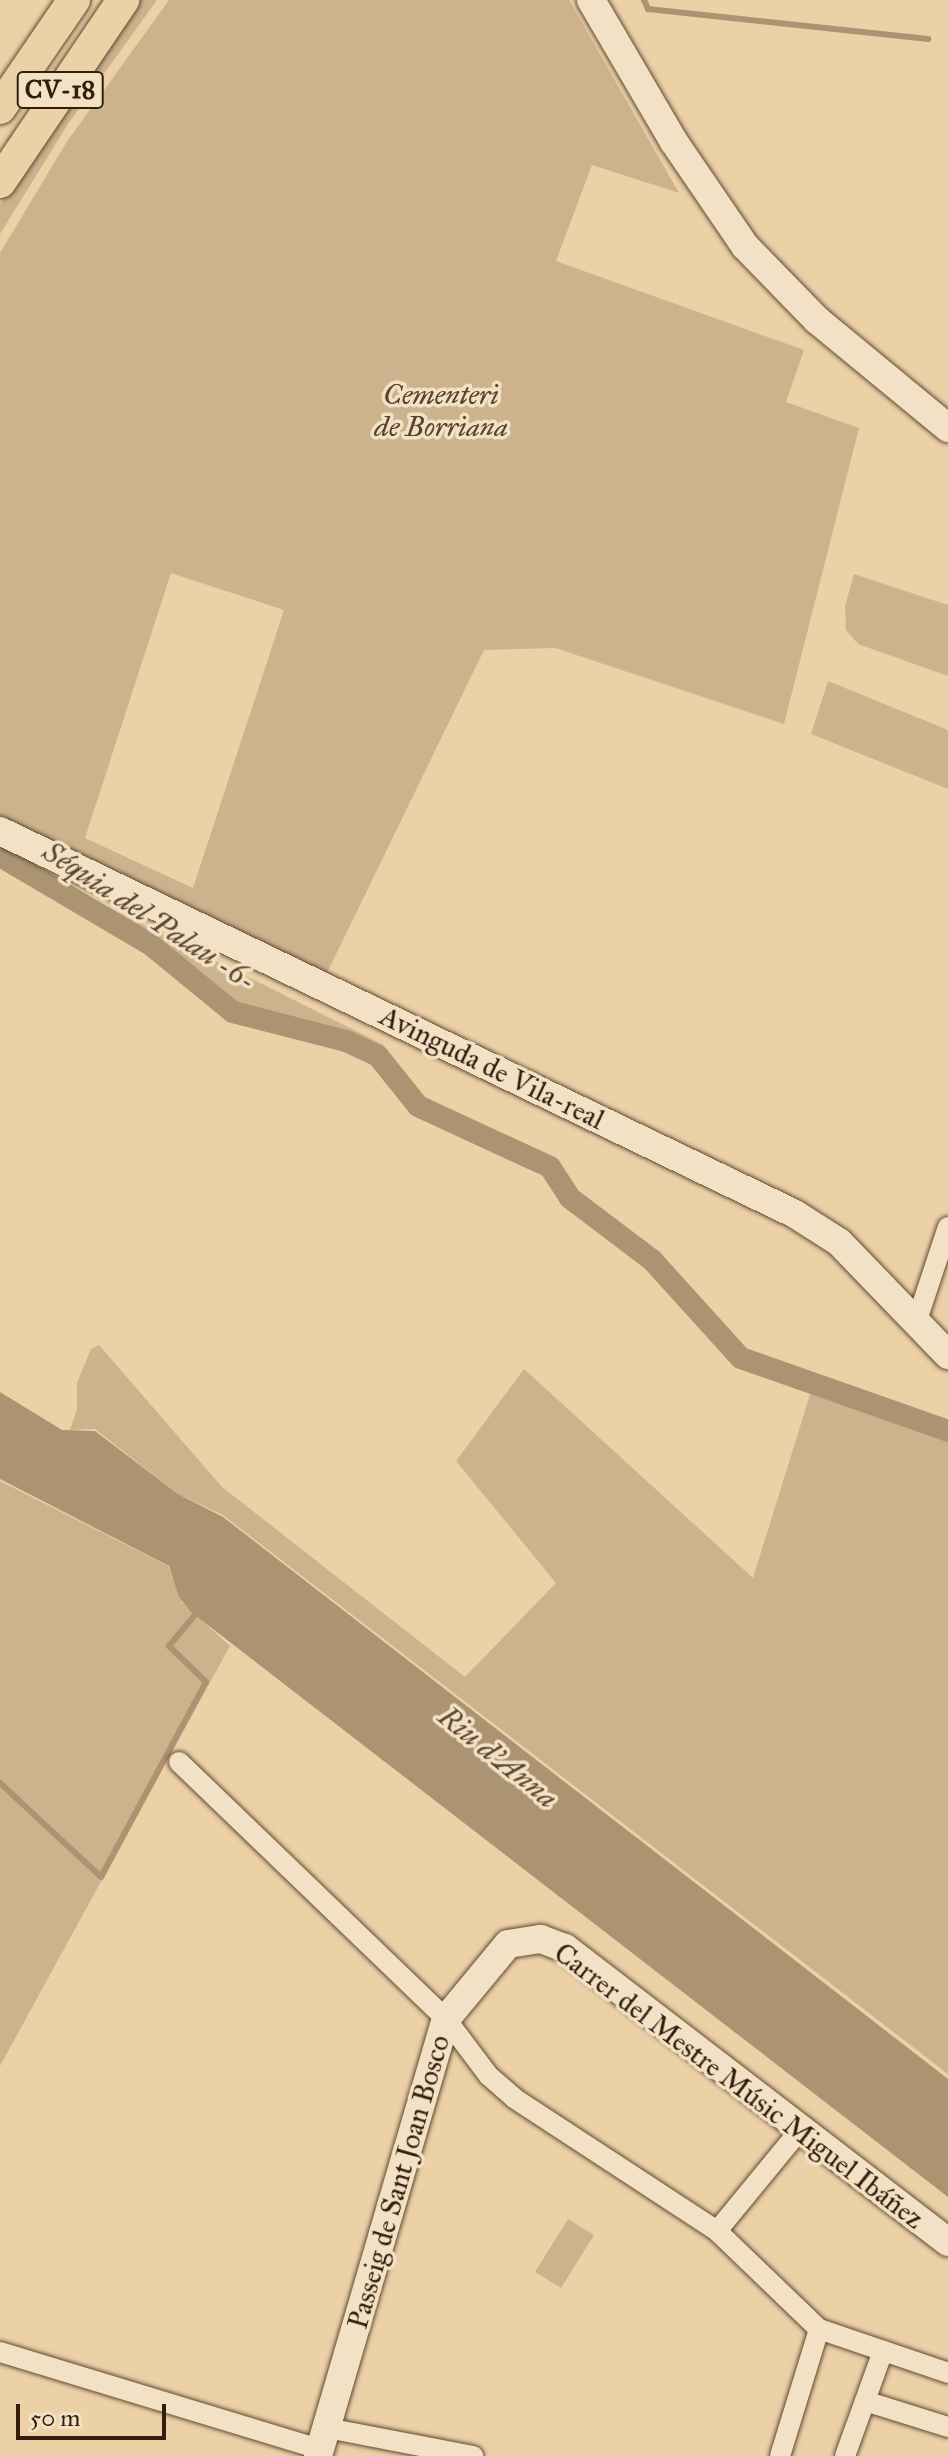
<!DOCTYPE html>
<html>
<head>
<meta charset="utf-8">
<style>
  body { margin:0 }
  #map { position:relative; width:948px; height:2456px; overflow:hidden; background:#ecd1a7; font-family:"IM FELL Great Primer",serif }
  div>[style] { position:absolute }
  .green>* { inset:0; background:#ccb38d }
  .water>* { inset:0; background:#ac9472 }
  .stream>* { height:6px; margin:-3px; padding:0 3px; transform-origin:3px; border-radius:3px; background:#ac9472 }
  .canal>* { height:22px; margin:-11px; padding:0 11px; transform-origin:11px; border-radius:11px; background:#ac9472 }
  .roads { filter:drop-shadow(0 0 2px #604b33) drop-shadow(0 0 2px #604b33) }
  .street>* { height:20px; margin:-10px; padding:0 10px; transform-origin:10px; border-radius:10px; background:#f3e1c6 }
  .secondary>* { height:28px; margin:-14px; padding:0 14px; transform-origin:14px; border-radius:14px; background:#f3e1c6 }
  .primary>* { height:32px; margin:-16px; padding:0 16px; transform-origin:16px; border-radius:16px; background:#ecd1a7 }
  span { translate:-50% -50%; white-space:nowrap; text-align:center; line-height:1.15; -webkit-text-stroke:7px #f3e1c6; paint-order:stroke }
  .shield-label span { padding:2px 6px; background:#f3e1c6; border:2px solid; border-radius:6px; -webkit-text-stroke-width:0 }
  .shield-label { font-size:26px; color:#311e0c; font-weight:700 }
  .park-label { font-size:28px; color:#58432c; font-style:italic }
  .street-label { font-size:28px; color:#311e0c }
  .water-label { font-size:30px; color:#5c4730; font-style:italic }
  .scale { position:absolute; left:16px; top:2404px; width:150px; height:36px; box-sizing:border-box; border:4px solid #311e0c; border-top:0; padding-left:10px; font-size:24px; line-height:28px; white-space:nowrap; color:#311e0c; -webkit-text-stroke:6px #f3e1c6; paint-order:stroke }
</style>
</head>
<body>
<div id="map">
  <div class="green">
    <div style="clip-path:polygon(138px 0,157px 0,68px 124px,0 234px,0 204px)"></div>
    <div style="clip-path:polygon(evenodd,169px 0,569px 0,679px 193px,592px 165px,556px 261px,804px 350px,786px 402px,859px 428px,784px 724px,555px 648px,484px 650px,326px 975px,0 821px,0 253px,66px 143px,169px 0,171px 573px,284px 610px,193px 888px,85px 838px,171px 573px)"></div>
    <div style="clip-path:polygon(854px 574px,948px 605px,948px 676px,858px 644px,846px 630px,845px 606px)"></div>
    <div style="clip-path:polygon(828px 681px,948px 730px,948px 789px,811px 734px)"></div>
    <div style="clip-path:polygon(15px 862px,16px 861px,384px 1045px,378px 1055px,346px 1040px,233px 1011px,151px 944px,39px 882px)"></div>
    <div style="clip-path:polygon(99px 1345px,222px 1487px,465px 1677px,556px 1583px,456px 1461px,524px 1369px,753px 1578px,813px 1385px,948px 1432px,948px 2074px,223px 1515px,178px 1494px,95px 1429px,70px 1430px,77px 1409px,77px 1383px,91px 1349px)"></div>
    <div style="clip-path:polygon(0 1481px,168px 1566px,182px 1601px,178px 1606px,182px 1602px,230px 1646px,0 2066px)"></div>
    <div style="clip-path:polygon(568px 2219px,594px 2235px,561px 2288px,535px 2272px)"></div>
  </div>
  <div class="water">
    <div style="clip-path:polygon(0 1392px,62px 1430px,95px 1431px,178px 1494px,223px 1517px,948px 2079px,948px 2197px,191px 1612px,179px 1597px,169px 1566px,0 1479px)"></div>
  </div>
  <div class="stream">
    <div style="left:644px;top:0;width:10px;rotate:66deg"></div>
    <div style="left:648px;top:9px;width:282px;rotate:6.1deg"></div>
    <div style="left:0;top:1783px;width:138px;rotate:42.9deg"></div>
    <div style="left:101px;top:1877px;width:221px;rotate:-61.7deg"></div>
    <div style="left:206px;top:1682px;width:52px;rotate:-135.8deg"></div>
    <div style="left:169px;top:1646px;width:47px;rotate:-50.2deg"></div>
  </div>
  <div class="canal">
    <div style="left:0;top:856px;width:175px;rotate:30.5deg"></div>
    <div style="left:151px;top:945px;width:106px;rotate:39.3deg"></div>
    <div style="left:233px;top:1012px;width:117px;rotate:14.4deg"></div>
    <div style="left:346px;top:1041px;width:35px;rotate:25deg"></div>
    <div style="left:378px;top:1056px;width:64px;rotate:51.3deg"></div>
    <div style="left:418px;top:1106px;width:145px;rotate:24.8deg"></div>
    <div style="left:550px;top:1167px;width:37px;rotate:57deg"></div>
    <div style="left:570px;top:1198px;width:103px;rotate:37.1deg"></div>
    <div style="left:652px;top:1260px;width:132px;rotate:47.8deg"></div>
    <div style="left:741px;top:1358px;width:219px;rotate:19.4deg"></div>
  </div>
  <div class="roads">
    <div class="street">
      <div style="left:917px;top:1320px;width:98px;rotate:-71.6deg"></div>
      <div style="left:179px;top:1762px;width:371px;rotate:43.9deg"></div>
      <div style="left:446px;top:2019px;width:71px;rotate:53deg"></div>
      <div style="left:489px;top:2076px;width:33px;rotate:41deg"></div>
      <div style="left:514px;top:2098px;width:243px;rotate:33.2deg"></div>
      <div style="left:717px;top:2231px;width:141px;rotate:43.9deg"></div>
      <div style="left:819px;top:2329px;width:136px;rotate:18.8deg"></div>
      <div style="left:717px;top:2231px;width:131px;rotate:-50.6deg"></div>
      <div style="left:0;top:2352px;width:334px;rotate:16.9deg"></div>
      <div style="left:865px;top:2401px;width:87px;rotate:17.4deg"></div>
      <div style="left:327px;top:2428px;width:149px;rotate:10.9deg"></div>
      <div style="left:780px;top:2456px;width:133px;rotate:-72.9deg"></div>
      <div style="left:845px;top:2456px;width:112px;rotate:-70.1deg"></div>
    </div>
    <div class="secondary">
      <div style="left:591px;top:0;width:164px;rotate:59.7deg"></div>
      <div style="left:674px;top:142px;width:126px;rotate:55.7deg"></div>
      <div style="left:745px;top:246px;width:103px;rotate:45.8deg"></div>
      <div style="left:817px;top:320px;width:170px;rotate:39.5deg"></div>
      <div style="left:0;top:831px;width:882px;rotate:25.72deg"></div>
      <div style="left:795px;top:1214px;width:52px;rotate:32.5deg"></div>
      <div style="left:839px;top:1242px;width:157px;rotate:46deg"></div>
      <div style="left:318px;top:2456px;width:455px;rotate:-73.7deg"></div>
      <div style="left:446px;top:2019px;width:97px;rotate:-50.4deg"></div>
      <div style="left:508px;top:1944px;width:33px;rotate:-9deg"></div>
      <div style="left:541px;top:1939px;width:26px;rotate:21deg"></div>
      <div style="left:565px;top:1948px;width:483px;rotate:37.5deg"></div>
    </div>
    <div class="primary">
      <div style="left:0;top:108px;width:131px;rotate:-55.6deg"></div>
      <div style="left:0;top:182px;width:220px;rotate:-55.9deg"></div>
    </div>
  </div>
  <div class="shield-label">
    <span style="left:60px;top:90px">CV-18</span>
  </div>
  <div class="park-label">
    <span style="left:441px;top:411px">Cementeri<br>de Borriana</span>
  </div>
  <div class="street-label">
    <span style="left:492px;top:1068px;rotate:26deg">Avinguda de Vila-real</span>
    <span style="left:739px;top:2086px;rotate:37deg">Carrer del Mestre Músic Miguel Ibáñez</span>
    <span style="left:399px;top:2182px;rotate:-74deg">Passeig de Sant Joan Bosco</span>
  </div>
  <div class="water-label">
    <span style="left:150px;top:916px;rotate:33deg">Séquia del Palau -6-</span>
    <span style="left:498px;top:1757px;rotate:39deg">Riu d'Anna</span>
  </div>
  <div class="scale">50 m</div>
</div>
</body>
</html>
